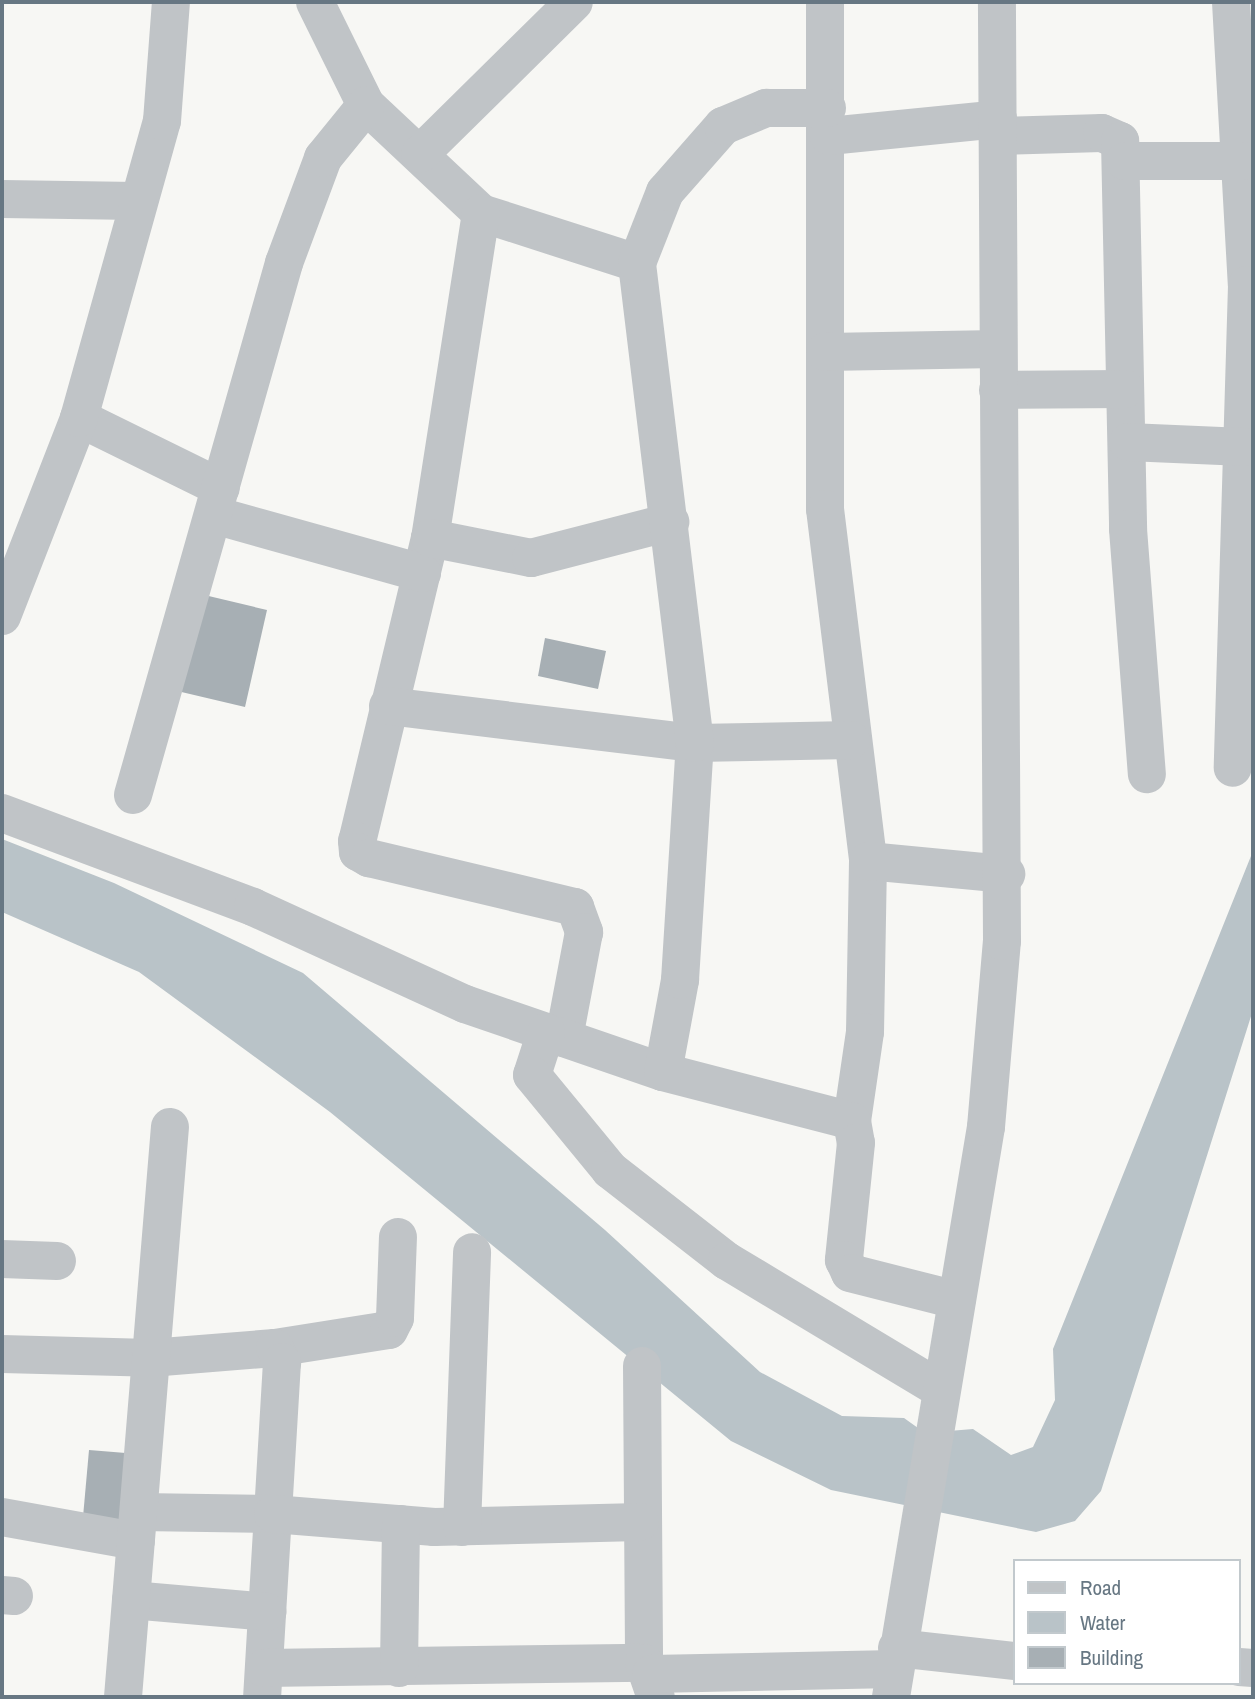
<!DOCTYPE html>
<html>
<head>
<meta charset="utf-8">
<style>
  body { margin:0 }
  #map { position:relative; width:1255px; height:1699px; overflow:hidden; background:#f7f7f4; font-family:"Archivo Narrow",sans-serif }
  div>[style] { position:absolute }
  .water>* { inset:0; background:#b9c3c8 }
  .building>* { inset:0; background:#a7afb4 }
  .minor>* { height:38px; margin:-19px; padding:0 19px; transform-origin:19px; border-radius:19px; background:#c0c4c7 }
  span { translate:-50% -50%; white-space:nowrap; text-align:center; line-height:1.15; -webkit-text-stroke:7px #fff; paint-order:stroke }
  .frame { position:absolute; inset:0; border:4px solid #677783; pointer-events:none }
  .legend { position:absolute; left:1013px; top:1559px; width:228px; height:126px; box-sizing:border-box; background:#fff; border:2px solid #c2c9cd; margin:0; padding:9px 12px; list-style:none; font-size:21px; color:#677783 }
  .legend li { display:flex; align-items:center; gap:14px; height:35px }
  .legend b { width:35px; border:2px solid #c2c9cd }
</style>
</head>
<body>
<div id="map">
  <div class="water">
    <div style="clip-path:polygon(2px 839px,114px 883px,303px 973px,605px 1230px,760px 1372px,842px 1416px,904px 1418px,925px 1433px,973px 1429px,1011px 1455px,1033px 1447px,1055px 1400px,1053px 1349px,1253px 851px,1253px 1010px,1101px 1491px,1075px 1521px,1036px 1532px,831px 1490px,731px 1441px,330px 1112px,139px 972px,2px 912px)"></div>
  </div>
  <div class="building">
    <div style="clip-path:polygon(196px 593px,267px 610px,245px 707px,173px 690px)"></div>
    <div style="clip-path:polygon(545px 638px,606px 651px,598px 689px,538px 676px)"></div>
    <div style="clip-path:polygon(89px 1450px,138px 1454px,132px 1521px,83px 1517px)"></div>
  </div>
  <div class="minor">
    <div style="left:315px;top:2px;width:115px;rotate:63.7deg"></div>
    <div style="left:366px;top:105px;width:158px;rotate:43.2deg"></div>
    <div style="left:481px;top:213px;width:164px;rotate:17.8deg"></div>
    <div style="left:825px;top:2px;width:507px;rotate:90deg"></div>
    <div style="left:825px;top:509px;width:355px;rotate:83deg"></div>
    <div style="left:868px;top:861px;width:171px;rotate:91deg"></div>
    <div style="left:865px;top:1032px;width:90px;rotate:98.3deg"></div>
    <div style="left:1231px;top:2px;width:283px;rotate:86.8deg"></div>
    <div style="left:1247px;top:285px;width:483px;rotate:91.7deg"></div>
    <div style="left:829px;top:136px;width:170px;rotate:-5.7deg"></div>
    <div style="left:999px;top:136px;width:103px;rotate:-1.7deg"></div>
    <div style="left:1102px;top:133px;width:20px;rotate:24deg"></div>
    <div style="left:1120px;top:141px;width:388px;rotate:88.8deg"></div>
    <div style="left:1128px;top:529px;width:246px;rotate:85.6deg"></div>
    <div style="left:420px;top:154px;width:216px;rotate:-44.6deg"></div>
    <div style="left:1125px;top:161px;width:117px"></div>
    <div style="left:2px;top:199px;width:135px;rotate:0.8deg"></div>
    <div style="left:481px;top:213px;width:329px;rotate:98.9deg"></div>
    <div style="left:430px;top:538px;width:312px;rotate:103.5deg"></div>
    <div style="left:357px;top:841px;width:11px;rotate:85deg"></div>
    <div style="left:358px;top:852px;width:13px;rotate:29deg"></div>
    <div style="left:369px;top:858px;width:212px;rotate:13.4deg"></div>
    <div style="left:575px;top:907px;width:27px;rotate:70deg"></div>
    <div style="left:584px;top:932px;width:108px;rotate:100.7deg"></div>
    <div style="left:825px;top:352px;width:173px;rotate:-1deg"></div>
    <div style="left:998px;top:390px;width:127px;rotate:-0.5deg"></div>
    <div style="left:79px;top:418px;width:158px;rotate:26.2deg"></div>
    <div style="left:1128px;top:442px;width:116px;rotate:2.5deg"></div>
    <div style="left:214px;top:515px;width:216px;rotate:15.6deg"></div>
    <div style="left:430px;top:538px;width:103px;rotate:11.2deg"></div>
    <div style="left:531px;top:558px;width:144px;rotate:-14.5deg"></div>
    <div style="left:2px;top:616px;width:212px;rotate:-68.7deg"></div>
    <div style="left:79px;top:418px;width:308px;rotate:-74.4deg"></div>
    <div style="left:162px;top:121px;width:119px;rotate:-85.7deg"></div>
    <div style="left:388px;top:706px;width:309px;rotate:6.9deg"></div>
    <div style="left:695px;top:743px;width:156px;rotate:-1.1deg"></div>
    <div style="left:133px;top:795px;width:553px;rotate:-74.15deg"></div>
    <div style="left:284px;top:263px;width:112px;rotate:-69.6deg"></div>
    <div style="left:323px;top:158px;width:68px;rotate:-50.9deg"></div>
    <div style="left:2px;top:813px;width:268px;rotate:20.5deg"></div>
    <div style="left:253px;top:907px;width:233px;rotate:24.6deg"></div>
    <div style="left:465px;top:1004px;width:209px;rotate:19deg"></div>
    <div style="left:663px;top:1072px;width:195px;rotate:14.5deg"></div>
    <div style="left:852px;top:1121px;width:22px;rotate:80deg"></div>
    <div style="left:856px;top:1143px;width:118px;rotate:95.9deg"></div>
    <div style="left:844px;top:1260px;width:14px;rotate:65deg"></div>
    <div style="left:850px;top:1273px;width:110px;rotate:14.2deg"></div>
    <div style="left:868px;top:861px;width:139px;rotate:5.4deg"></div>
    <div style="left:546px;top:1032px;width:45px;rotate:108deg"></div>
    <div style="left:532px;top:1075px;width:123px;rotate:50.6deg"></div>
    <div style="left:610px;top:1170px;width:148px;rotate:37.9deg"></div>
    <div style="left:727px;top:1261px;width:246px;rotate:31deg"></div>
    <div style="left:663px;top:1072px;width:94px;rotate:-79.5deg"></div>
    <div style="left:680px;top:980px;width:237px;rotate:-86.4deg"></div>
    <div style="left:695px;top:743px;width:483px;rotate:-96.9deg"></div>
    <div style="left:637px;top:263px;width:76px;rotate:-68.5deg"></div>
    <div style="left:665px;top:192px;width:88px;rotate:-48.7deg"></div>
    <div style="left:723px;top:126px;width:47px;rotate:-22.7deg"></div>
    <div style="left:766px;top:108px;width:61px"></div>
    <div style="left:2px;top:1259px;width:55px;rotate:2.1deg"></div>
    <div style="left:275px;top:1348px;width:115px;rotate:-9deg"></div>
    <div style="left:389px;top:1330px;width:13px;rotate:-63deg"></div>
    <div style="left:395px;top:1318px;width:81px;rotate:-87.9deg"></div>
    <div style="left:2px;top:1354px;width:148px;rotate:1.5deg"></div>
    <div style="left:150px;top:1358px;width:125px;rotate:-4.6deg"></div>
    <div style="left:275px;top:1348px;width:16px;rotate:63deg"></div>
    <div style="left:282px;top:1362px;width:336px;rotate:93.4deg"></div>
    <div style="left:642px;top:1366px;width:297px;rotate:89.6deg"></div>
    <div style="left:140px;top:1512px;width:133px;rotate:0.9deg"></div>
    <div style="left:273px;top:1514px;width:162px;rotate:4.6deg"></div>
    <div style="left:434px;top:1527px;width:206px;rotate:-1.4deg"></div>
    <div style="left:2px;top:1517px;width:136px;rotate:10.2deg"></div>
    <div style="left:462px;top:1527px;width:275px;rotate:-87.9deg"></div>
    <div style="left:2px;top:1595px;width:12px;rotate:5deg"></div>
    <div style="left:131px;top:1600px;width:137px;rotate:5deg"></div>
    <div style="left:897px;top:1648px;width:119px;rotate:6.3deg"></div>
    <div style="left:1239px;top:1667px;width:14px;rotate:4deg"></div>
    <div style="left:264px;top:1668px;width:380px;rotate:-0.8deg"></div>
    <div style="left:644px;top:1663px;width:36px;rotate:71deg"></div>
    <div style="left:399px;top:1668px;width:144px;rotate:-89.2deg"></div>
    <div style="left:651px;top:1674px;width:244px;rotate:-1.2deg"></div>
    <div style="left:123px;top:1697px;width:572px;rotate:-85.29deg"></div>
    <div style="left:891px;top:1697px;width:578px;rotate:-80.54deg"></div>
    <div style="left:986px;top:1127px;width:187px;rotate:-85.1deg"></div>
    <div style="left:1002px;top:941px;width:939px;rotate:-90.31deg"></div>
  </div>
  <div class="frame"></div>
  <ul class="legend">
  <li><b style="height:9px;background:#c0c4c7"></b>Road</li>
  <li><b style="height:19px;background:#b9c3c8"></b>Water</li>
  <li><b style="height:19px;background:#a7afb4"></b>Building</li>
  </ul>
</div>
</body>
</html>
